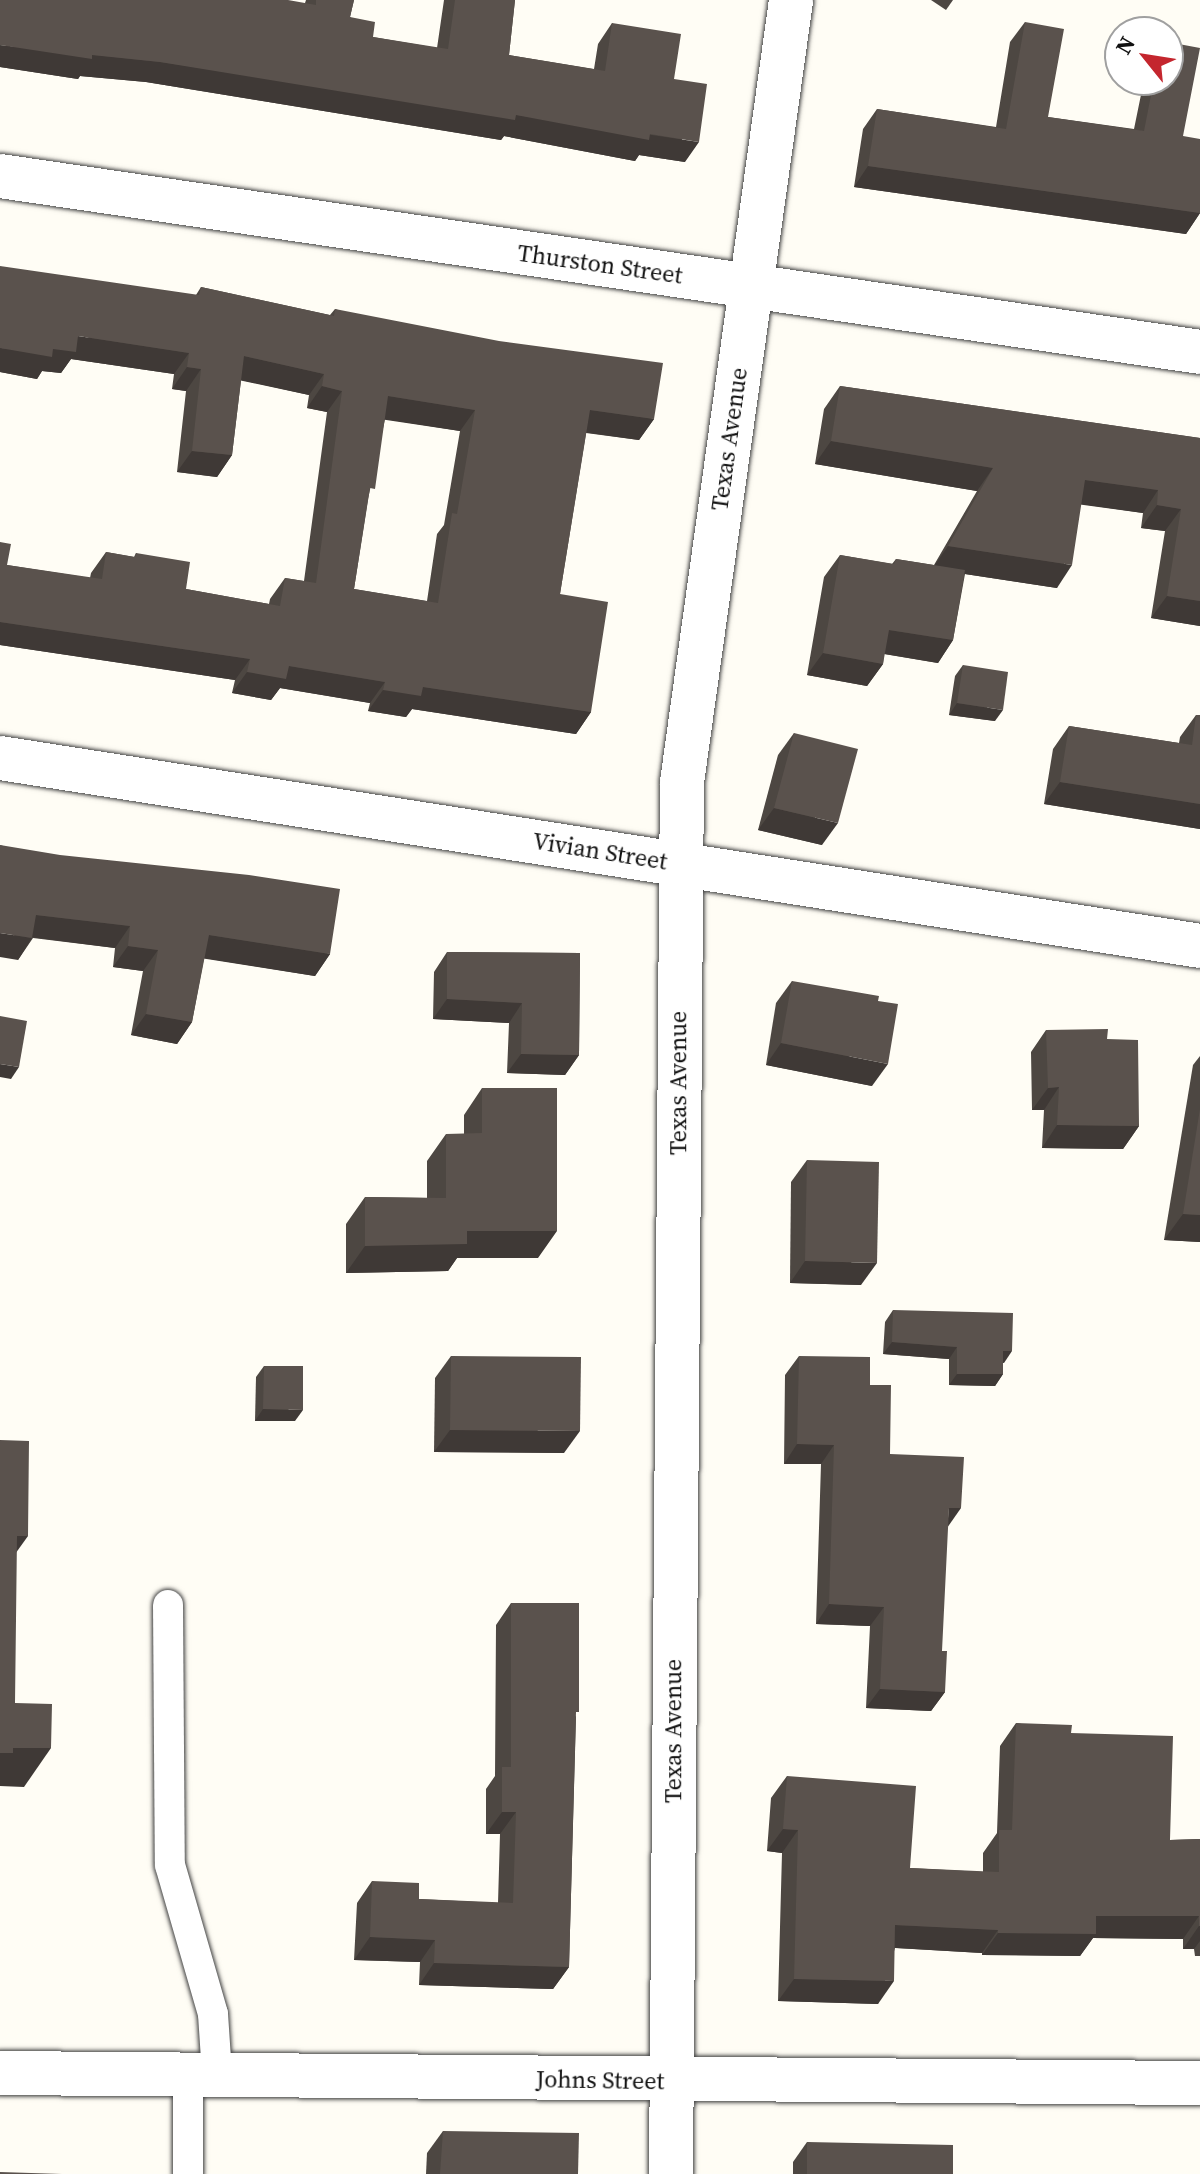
<!DOCTYPE html>
<html>
<head>
<meta charset="utf-8">
<style>
  body { margin:0 }
  #map { position:relative; width:1200px; height:2174px; overflow:hidden; background:#fffdf5; font-family:"Source Serif 4",serif }
  div>[style] { position:absolute }
  .roads { filter:drop-shadow(0 0 2px #444) drop-shadow(0 0 2px #444) }
  .lane>* { height:30px; margin:-15px; padding:0 15px; transform-origin:15px; border-radius:15px; background:#fff }
  .street>* { height:44px; margin:-22px; padding:0 22px; transform-origin:22px; border-radius:22px; background:#fff }
  .wall>* { inset:0; background:#4d4742 }
  .shaded-wall>* { inset:0; background:#3f3936 }
  .building>* { inset:0; background:#5a524d }
  span { translate:-50% -50%; white-space:nowrap; text-align:center; line-height:1.15; -webkit-text-stroke:8px #fff; paint-order:stroke }
  .street-label { font-size:24px; color:#111 }
  .north { position:absolute; left:1104px; top:16px; width:80px; height:80px; box-sizing:border-box; background:#fff; border:2px solid #a0a0a0; border-radius:50%; rotate:300deg; font-size:22px; font-weight:700; line-height:32px; text-align:center; color:#111 }
  .north::after { content:''; display:block; margin:auto; width:28px; height:36px; background:#c4262e; clip-path:polygon(50% 0,100% 100%,50% 72%,0 100%) }
</style>
</head>
<body>
<div id="map">
  <div class="roads">
    <div class="lane">
      <div style="left:168px;top:1605px;width:260px;rotate:89.6deg"></div>
      <div style="left:170px;top:1865px;width:155px;rotate:73.9deg"></div>
      <div style="left:213px;top:2014px;width:61px;rotate:86.2deg"></div>
      <div style="left:188px;top:2174px;width:99px;rotate:-90deg"></div>
    </div>
    <div class="street">
      <div style="left:0;top:176px;width:1213px;rotate:8.34deg"></div>
      <div style="left:0;top:758px;width:1215px;rotate:8.9deg"></div>
      <div style="left:0;top:2073px;width:1200px;rotate:0.48deg"></div>
      <div style="left:671px;top:2174px;width:1392px;rotate:-89.55deg"></div>
      <div style="left:682px;top:782px;width:790px;rotate:-82.06deg"></div>
    </div>
  </div>
  <div class="wall">
    <div style="clip-path:polygon(306px 0,354px 0,350px 17px,373px 37px,437px 48px,444px 0,515px 0,509px 55px,594px 69px,598px 44px,612px 23px,674px 79px,685px 162px,639px 155px,635px 161px,504px 136px,501px 140px,146px 82px,80px 76px,78px 79px,0 67px,305px 3px)"></div>
    <div style="clip-path:polygon(931px 0,953px 0,946px 10px)"></div>
    <div style="clip-path:polygon(1025px 22px,1048px 117px,1134px 129px,1144px 80px,1168px 80px,1183px 136px,1200px 213px,1186px 234px,854px 187px,863px 129px,877px 109px,996px 127px,1010px 42px)"></div>
    <div style="clip-path:polygon(evenodd,201px 287px,330px 315px,335px 309px,654px 419px,639px 440px,586px 433px,560px 594px,591px 712px,576px 734px,412px 709px,406px 717px,368px 711px,370px 703px,280px 688px,271px 700px,232px 693px,235px 680px,0 645px,0 542px,7px 565px,90px 578px,91px 573px,106px 552px,134px 557px,136px 553px,186px 589px,269px 604px,270px 599px,285px 578px,304px 581px,327px 412px,307px 408px,309px 395px,241px 380px,232px 455px,217px 477px,177px 472px,186px 391px,172px 389px,174px 374px,71px 359px,61px 373px,42px 371px,37px 379px,0 372px,196px 295px,201px 287px,385px 419px,460px 431px,444px 525px,437px 534px,427px 601px,354px 589px,368px 499px,385px 419px)"></div>
    <div style="clip-path:polygon(840px 386px,1200px 438px,1200px 626px,1151px 618px,1165px 531px,1141px 528px,1143px 513px,1081px 504px,1057px 588px,965px 574px,953px 640px,938px 663px,884px 654px,883px 664px,867px 686px,807px 675px,824px 577px,840px 555px,892px 564px,896px 559px,934px 565px,977px 491px,815px 464px,824px 409px)"></div>
    <div style="clip-path:polygon(963px 665px,995px 721px,949px 715px,955px 676px)"></div>
    <div style="clip-path:polygon(1196px 715px,1200px 715px,1200px 829px,1044px 804px,1053px 749px,1069px 726px,1179px 743px,1180px 737px)"></div>
    <div style="clip-path:polygon(794px 733px,822px 845px,758px 830px,778px 755px)"></div>
    <div style="clip-path:polygon(0 845px,330px 954px,315px 976px,204px 958px,192px 1022px,177px 1044px,131px 1035px,143px 971px,113px 967px,115px 948px,33px 938px,18px 960px)"></div>
    <div style="clip-path:polygon(447px 952px,580px 953px,579px 1055px,565px 1075px,507px 1073px,509px 1023px,433px 1019px,434px 972px)"></div>
    <div style="clip-path:polygon(792px 981px,872px 1086px,766px 1065px,776px 1003px)"></div>
    <div style="clip-path:polygon(1046px 1030px,1107px 1039px,1139px 1126px,1123px 1149px,1042px 1148px,1044px 1110px,1032px 1110px,1031px 1052px)"></div>
    <div style="clip-path:polygon(1200px 1056px,1200px 1242px,1164px 1240px,1193px 1065px)"></div>
    <div style="clip-path:polygon(482px 1088px,538px 1258px,457px 1258px,448px 1271px,346px 1273px,346px 1224px,365px 1197px,427px 1198px,427px 1161px,446px 1134px,464px 1134px,464px 1115px)"></div>
    <div style="clip-path:polygon(807px 1160px,861px 1285px,790px 1283px,791px 1182px)"></div>
    <div style="clip-path:polygon(893px 1310px,1004px 1363px,1003px 1363px,1003px 1374px,995px 1386px,949px 1385px,949px 1359px,883px 1354px,885px 1322px)"></div>
    <div style="clip-path:polygon(451px 1356px,564px 1453px,434px 1452px,435px 1378px)"></div>
    <div style="clip-path:polygon(799px 1356px,870px 1385px,890px 1454px,942px 1651px,945px 1692px,931px 1711px,866px 1708px,870px 1626px,816px 1624px,821px 1464px,784px 1464px,785px 1375px)"></div>
    <div style="clip-path:polygon(264px 1366px,295px 1421px,255px 1421px,256px 1377px)"></div>
    <div style="clip-path:polygon(511px 1603px,576px 1717px,569px 1967px,553px 1989px,419px 1985px,420px 1962px,354px 1960px,357px 1903px,372px 1881px,419px 1899px,498px 1903px,500px 1834px,486px 1834px,486px 1789px,495px 1776px,496px 1625px)"></div>
    <div style="clip-path:polygon(1016px 1723px,1071px 1733px,1170px 1840px,1200px 1839px,1200px 1956px,1195px 1956px,1194px 1949px,1183px 1949px,1183px 1939px,1093px 1938px,1080px 1956px,982px 1955px,982px 1953px,895px 1948px,878px 2004px,778px 2001px,782px 1853px,767px 1851px,771px 1798px,787px 1776px,910px 1868px,983px 1872px,983px 1853px,997px 1833px,1000px 1746px)"></div>
    <div style="clip-path:polygon(443px 2131px,578px 2174px,426px 2174px,427px 2153px)"></div>
    <div style="clip-path:polygon(807px 2142px,953px 2174px,793px 2174px,793px 2162px)"></div>
  </div>
  <div class="shaded-wall">
    <div style="clip-path:polygon(0 45px,160px 62px,699px 142px,685px 162px,639px 155px,635px 161px,504px 136px,501px 140px,146px 82px,80px 76px,78px 79px,0 67px)"></div>
    <div style="clip-path:polygon(868px 166px,1200px 213px,1186px 234px,854px 187px)"></div>
    <div style="clip-path:polygon(78px 336px,189px 353px,174px 374px,71px 359px,61px 373px,42px 371px,37px 379px,0 372px,0 348px,53px 349px)"></div>
    <div style="clip-path:polygon(244px 356px,324px 374px,309px 395px,229px 378px)"></div>
    <div style="clip-path:polygon(187px 367px,201px 369px,186px 391px,172px 389px)"></div>
    <div style="clip-path:polygon(322px 386px,342px 391px,327px 412px,307px 408px)"></div>
    <div style="clip-path:polygon(388px 396px,475px 410px,460px 431px,373px 418px)"></div>
    <div style="clip-path:polygon(590px 410px,654px 419px,639px 440px,575px 431px)"></div>
    <div style="clip-path:polygon(831px 441px,993px 468px,977px 491px,815px 464px)"></div>
    <div style="clip-path:polygon(192px 451px,232px 455px,217px 477px,177px 472px)"></div>
    <div style="clip-path:polygon(1085px 480px,1158px 490px,1143px 513px,1069px 503px)"></div>
    <div style="clip-path:polygon(1157px 505px,1181px 509px,1165px 531px,1141px 528px)"></div>
    <div style="clip-path:polygon(948px 546px,1072px 565px,1057px 588px,932px 569px)"></div>
    <div style="clip-path:polygon(1167px 596px,1200px 601px,1200px 626px,1151px 618px)"></div>
    <div style="clip-path:polygon(0 622px,250px 659px,235px 680px,0 645px)"></div>
    <div style="clip-path:polygon(889px 630px,953px 640px,938px 663px,873px 652px)"></div>
    <div style="clip-path:polygon(823px 653px,883px 664px,867px 686px,807px 675px)"></div>
    <div style="clip-path:polygon(289px 666px,385px 682px,370px 703px,280px 688px,271px 700px,232px 693px,247px 672px)"></div>
    <div style="clip-path:polygon(423px 687px,591px 712px,576px 734px,412px 709px,406px 717px,368px 711px,383px 690px)"></div>
    <div style="clip-path:polygon(957px 703px,1003px 710px,995px 721px,949px 715px)"></div>
    <div style="clip-path:polygon(1060px 782px,1200px 804px,1200px 829px,1044px 804px)"></div>
    <div style="clip-path:polygon(774px 808px,838px 823px,822px 845px,758px 830px)"></div>
    <div style="clip-path:polygon(36px 915px,130px 926px,115px 948px,22px 936px)"></div>
    <div style="clip-path:polygon(0 933px,32px 938px,18px 960px,0 957px)"></div>
    <div style="clip-path:polygon(209px 935px,330px 954px,315px 976px,194px 957px)"></div>
    <div style="clip-path:polygon(128px 946px,158px 950px,143px 971px,113px 967px)"></div>
    <div style="clip-path:polygon(447px 999px,522px 1003px,509px 1023px,433px 1019px)"></div>
    <div style="clip-path:polygon(146px 1014px,192px 1022px,177px 1044px,131px 1035px)"></div>
    <div style="clip-path:polygon(781px 1043px,888px 1064px,872px 1086px,766px 1065px)"></div>
    <div style="clip-path:polygon(521px 1054px,579px 1055px,565px 1075px,507px 1073px)"></div>
    <div style="clip-path:polygon(0 1064px,19px 1067px,11px 1079px,0 1077px)"></div>
    <div style="clip-path:polygon(1059px 1087px,1044px 1110px,1032px 1110px,1048px 1088px)"></div>
    <div style="clip-path:polygon(1057px 1125px,1139px 1126px,1123px 1149px,1042px 1148px)"></div>
    <div style="clip-path:polygon(1183px 1214px,1200px 1215px,1200px 1242px,1164px 1240px)"></div>
    <div style="clip-path:polygon(467px 1231px,557px 1231px,538px 1258px,457px 1258px,448px 1271px,346px 1273px,365px 1246px)"></div>
    <div style="clip-path:polygon(805px 1261px,877px 1263px,861px 1285px,790px 1283px)"></div>
    <div style="clip-path:polygon(892px 1342px,957px 1347px,949px 1359px,883px 1354px)"></div>
    <div style="clip-path:polygon(1003px 1351px,1012px 1351px,1004px 1363px,995px 1362px)"></div>
    <div style="clip-path:polygon(957px 1374px,1003px 1374px,995px 1386px,949px 1385px)"></div>
    <div style="clip-path:polygon(263px 1409px,303px 1410px,295px 1421px,255px 1421px)"></div>
    <div style="clip-path:polygon(450px 1430px,580px 1431px,564px 1453px,434px 1452px)"></div>
    <div style="clip-path:polygon(797px 1444px,834px 1445px,821px 1464px,784px 1464px)"></div>
    <div style="clip-path:polygon(949px 1508px,961px 1508px,947px 1528px)"></div>
    <div style="clip-path:polygon(17px 1536px,28px 1536px,0 1575px)"></div>
    <div style="clip-path:polygon(829px 1604px,884px 1607px,870px 1626px,816px 1624px)"></div>
    <div style="clip-path:polygon(880px 1689px,945px 1692px,931px 1711px,866px 1708px)"></div>
    <div style="clip-path:polygon(13px 1748px,51px 1748px,24px 1787px,0 1786px,0 1753px)"></div>
    <div style="clip-path:polygon(502px 1812px,516px 1812px,500px 1834px,486px 1834px)"></div>
    <div style="clip-path:polygon(783px 1829px,798px 1830px,782px 1853px,767px 1851px)"></div>
    <div style="clip-path:polygon(1096px 1916px,1199px 1916px,1183px 1939px,1093px 1938px,1080px 1956px,982px 1955px,998px 1933px)"></div>
    <div style="clip-path:polygon(895px 1925px,998px 1930px,982px 1953px,880px 1947px)"></div>
    <div style="clip-path:polygon(1199px 1926px,1200px 1926px,1200px 1941px,1194px 1949px,1183px 1949px)"></div>
    <div style="clip-path:polygon(370px 1937px,435px 1940px,420px 1962px,354px 1960px)"></div>
    <div style="clip-path:polygon(434px 1963px,569px 1967px,553px 1989px,419px 1985px)"></div>
    <div style="clip-path:polygon(794px 1979px,894px 1981px,878px 2004px,778px 2001px)"></div>
  </div>
  <div class="building">
    <div style="clip-path:polygon(0 0,288px 0,316px 5px,316px 0,354px 0,350px 17px,375px 22px,373px 37px,448px 49px,455px 0,515px 0,509px 55px,605px 71px,612px 23px,681px 34px,674px 79px,707px 84px,699px 142px,650px 134px,649px 140px,516px 115px,515px 120px,160px 62px,92px 55px,92px 59px,0 45px)"></div>
    <div style="clip-path:polygon(1025px 22px,1064px 29px,1048px 117px,1144px 131px,1154px 80px,1168px 80px,1168px 42px,1200px 48px,1183px 136px,1200px 139px,1200px 213px,868px 166px,877px 109px,1006px 129px)"></div>
    <div style="clip-path:polygon(evenodd,0 266px,199px 295px,201px 287px,334px 316px,335px 309px,499px 341px,663px 363px,654px 419px,590px 410px,560px 594px,608px 602px,591px 712px,423px 687px,421px 696px,383px 690px,385px 682px,289px 666px,286px 679px,247px 672px,250px 659px,0 622px,0 542px,11px 544px,7px 565px,102px 579px,106px 552px,135px 557px,136px 553px,190px 562px,186px 589px,280px 606px,285px 578px,316px 583px,342px 391px,322px 386px,324px 374px,244px 356px,232px 455px,192px 451px,201px 369px,187px 367px,189px 353px,78px 336px,76px 352px,53px 349px,52px 357px,0 348px,0 266px,388px 396px,475px 410px,457px 514px,452px 513px,438px 603px,354px 589px,370px 488px,375px 489px,388px 396px)"></div>
    <div style="clip-path:polygon(840px 386px,1200px 438px,1200px 601px,1167px 596px,1181px 509px,1157px 505px,1158px 490px,1085px 480px,1072px 565px,948px 546px,993px 468px,831px 441px)"></div>
    <div style="clip-path:polygon(840px 555px,894px 564px,896px 559px,965px 570px,953px 640px,889px 630px,883px 664px,823px 653px)"></div>
    <div style="clip-path:polygon(963px 665px,1008px 672px,1003px 710px,957px 703px)"></div>
    <div style="clip-path:polygon(1196px 715px,1200px 715px,1200px 804px,1060px 782px,1069px 726px,1192px 745px)"></div>
    <div style="clip-path:polygon(794px 733px,858px 749px,838px 823px,774px 808px)"></div>
    <div style="clip-path:polygon(0 845px,60px 855px,249px 875px,340px 889px,330px 954px,209px 935px,192px 1022px,146px 1014px,158px 950px,128px 946px,130px 926px,36px 915px,32px 938px,0 933px)"></div>
    <div style="clip-path:polygon(447px 952px,580px 953px,579px 1055px,521px 1054px,522px 1003px,447px 999px)"></div>
    <div style="clip-path:polygon(792px 981px,879px 996px,878px 1001px,898px 1004px,888px 1064px,781px 1043px)"></div>
    <div style="clip-path:polygon(0 1016px,27px 1021px,19px 1067px,0 1064px)"></div>
    <div style="clip-path:polygon(1108px 1029px,1107px 1039px,1138px 1040px,1139px 1126px,1057px 1125px,1059px 1087px,1048px 1088px,1046px 1030px)"></div>
    <div style="clip-path:polygon(482px 1088px,557px 1088px,557px 1231px,467px 1231px,467px 1244px,365px 1246px,365px 1197px,446px 1198px,446px 1134px,482px 1133px)"></div>
    <div style="clip-path:polygon(1200px 1109px,1200px 1215px,1183px 1214px)"></div>
    <div style="clip-path:polygon(807px 1160px,879px 1162px,877px 1263px,805px 1261px)"></div>
    <div style="clip-path:polygon(893px 1310px,1013px 1313px,1012px 1351px,1003px 1351px,1003px 1374px,957px 1374px,957px 1347px,892px 1342px)"></div>
    <div style="clip-path:polygon(451px 1356px,581px 1357px,580px 1431px,450px 1430px)"></div>
    <div style="clip-path:polygon(799px 1356px,870px 1357px,870px 1385px,891px 1385px,890px 1454px,964px 1457px,961px 1508px,949px 1508px,942px 1651px,947px 1651px,945px 1692px,880px 1689px,884px 1607px,829px 1604px,834px 1445px,797px 1444px)"></div>
    <div style="clip-path:polygon(264px 1366px,303px 1366px,303px 1410px,263px 1409px)"></div>
    <div style="clip-path:polygon(0 1440px,29px 1441px,28px 1536px,17px 1536px,15px 1703px,52px 1704px,51px 1748px,13px 1748px,13px 1753px,0 1753px)"></div>
    <div style="clip-path:polygon(511px 1603px,579px 1603px,579px 1712px,576px 1712px,569px 1967px,434px 1963px,435px 1940px,370px 1937px,372px 1881px,419px 1883px,419px 1899px,513px 1903px,516px 1812px,502px 1812px,502px 1767px,511px 1767px)"></div>
    <div style="clip-path:polygon(1016px 1723px,1072px 1725px,1071px 1733px,1173px 1736px,1170px 1840px,1200px 1839px,1200px 1926px,1199px 1926px,1199px 1916px,1096px 1916px,1096px 1934px,998px 1933px,998px 1930px,895px 1925px,894px 1981px,794px 1979px,798px 1830px,783px 1829px,787px 1776px,916px 1786px,910px 1868px,999px 1872px,999px 1830px,1012px 1830px)"></div>
    <div style="clip-path:polygon(443px 2131px,579px 2133px,578px 2174px,440px 2174px)"></div>
    <div style="clip-path:polygon(807px 2142px,953px 2145px,953px 2174px,807px 2174px)"></div>
    <div style="clip-path:polygon(0 2172px,62px 2174px,0 2174px)"></div>
  </div>
  <div class="street-label">
    <span style="left:600px;top:264px;rotate:8deg">Thurston Street</span>
    <span style="left:729px;top:439px;rotate:-82deg">Texas Avenue</span>
    <span style="left:600px;top:851px;rotate:9deg">Vivian Street</span>
    <span style="left:678px;top:1083px;rotate:-90deg">Texas Avenue</span>
    <span style="left:673px;top:1731px;rotate:-90deg">Texas Avenue</span>
    <span style="left:600px;top:2080px;rotate:1deg">Johns Street</span>
  </div>
  <div class="north">N</div>
</div>
</body>
</html>
